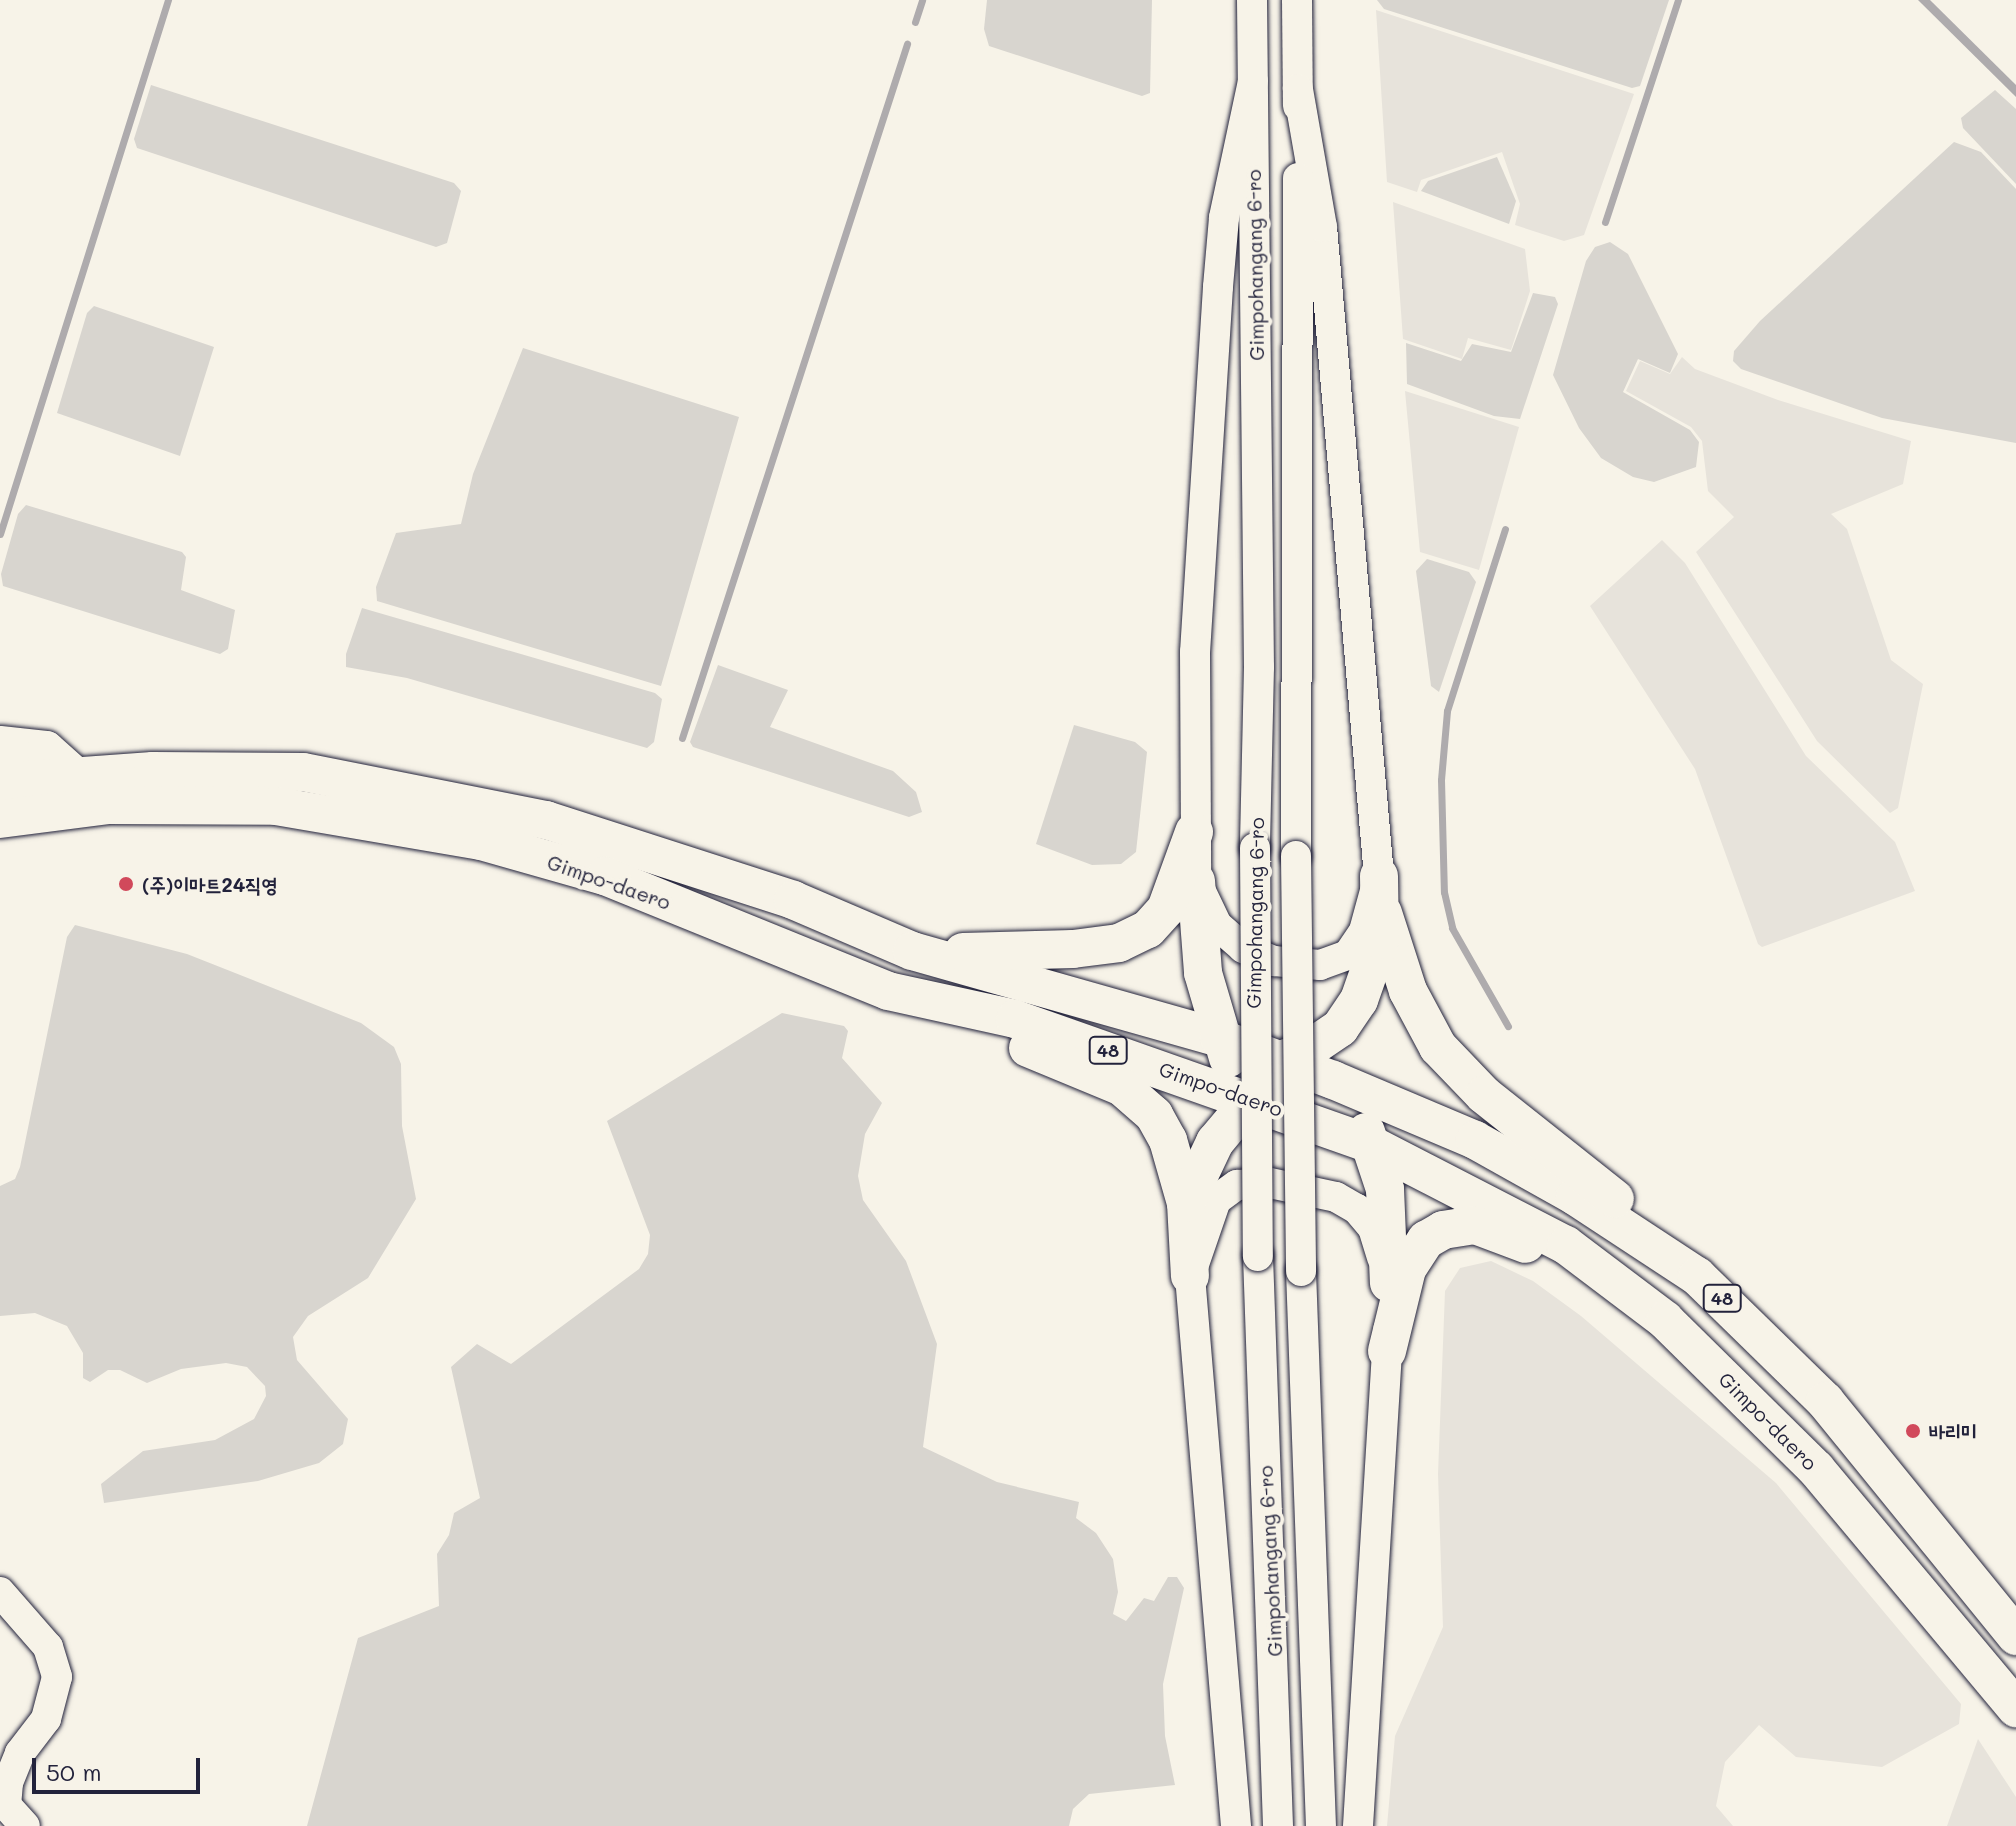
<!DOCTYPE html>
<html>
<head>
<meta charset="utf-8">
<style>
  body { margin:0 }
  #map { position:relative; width:2016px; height:1826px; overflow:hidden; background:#f7f3e8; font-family:Mali,"Poor Story",sans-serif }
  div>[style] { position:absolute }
  .built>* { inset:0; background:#e7e3db }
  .green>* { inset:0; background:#d8d5cf }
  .water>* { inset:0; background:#aeabad }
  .stream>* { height:7px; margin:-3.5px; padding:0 3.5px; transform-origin:3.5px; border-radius:3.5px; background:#aeabad }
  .roads { filter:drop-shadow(0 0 2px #22223b) drop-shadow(0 0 2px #22223b) }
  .minor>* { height:30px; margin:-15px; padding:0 15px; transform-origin:15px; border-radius:15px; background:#f7f3e8 }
  .major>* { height:38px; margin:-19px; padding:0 19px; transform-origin:19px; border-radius:19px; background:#f7f3e8 }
  .bridges { filter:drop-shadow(0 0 2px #22223b) drop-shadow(0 0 2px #22223b) }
  .minor-bridge>* { height:30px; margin:-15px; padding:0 15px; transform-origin:15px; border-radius:15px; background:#f7f3e8 }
  .dots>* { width:22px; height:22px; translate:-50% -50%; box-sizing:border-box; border:4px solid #f7f3e8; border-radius:50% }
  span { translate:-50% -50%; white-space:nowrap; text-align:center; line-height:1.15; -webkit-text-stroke:8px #f7f3e8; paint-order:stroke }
  .shield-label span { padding:2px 6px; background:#f7f3e8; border:2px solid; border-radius:6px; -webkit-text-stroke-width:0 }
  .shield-label { font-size:18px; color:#22223b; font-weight:700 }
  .street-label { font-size:20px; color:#22223b }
  .poi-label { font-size:20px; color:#22223b; font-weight:700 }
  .left { translate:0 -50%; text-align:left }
  .scale { position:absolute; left:32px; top:1758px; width:168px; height:36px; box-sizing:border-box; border:4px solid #22223b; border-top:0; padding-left:10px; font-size:24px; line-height:28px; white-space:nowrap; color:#22223b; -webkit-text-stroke:6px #f7f3e8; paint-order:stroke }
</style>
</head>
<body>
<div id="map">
  <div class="built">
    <div style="clip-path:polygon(1376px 10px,1634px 94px,1584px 235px,1564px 241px,1515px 225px,1520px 204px,1502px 152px,1421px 180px,1417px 192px,1387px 182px)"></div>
    <div style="clip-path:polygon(1393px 202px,1525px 249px,1530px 291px,1511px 350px,1468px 338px,1462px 359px,1403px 339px)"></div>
    <div style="clip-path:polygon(1682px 357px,1695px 369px,1778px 400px,1911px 441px,1903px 484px,1831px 514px,1847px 529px,1891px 660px,1923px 684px,1898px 808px,1890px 813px,1817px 741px,1696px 552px,1734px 517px,1708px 491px,1702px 441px,1691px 427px,1626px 391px,1640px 361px,1670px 374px)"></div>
    <div style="clip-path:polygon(1405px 391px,1519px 427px,1479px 570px,1420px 552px)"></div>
    <div style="clip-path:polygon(1662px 540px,1685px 563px,1806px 756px,1895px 842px,1915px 891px,1762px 947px,1758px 944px,1695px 769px,1590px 606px)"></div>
    <div style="clip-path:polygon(1491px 1261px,1533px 1281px,1581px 1316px,1776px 1483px,1961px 1704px,1959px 1724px,1882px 1767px,1796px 1757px,1759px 1725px,1725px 1762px,1716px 1806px,1733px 1826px,1387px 1826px,1395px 1736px,1443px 1627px,1438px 1474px,1445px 1291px,1460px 1268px)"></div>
    <div style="clip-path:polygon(1978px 1739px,2016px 1797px,2016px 1826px,1947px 1826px)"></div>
  </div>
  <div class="green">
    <div style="clip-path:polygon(987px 0,1152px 0,1150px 93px,1142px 96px,989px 46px,984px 29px)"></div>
    <div style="clip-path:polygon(1377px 0,1669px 0,1640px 86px,1632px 88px,1384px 9px)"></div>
    <div style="clip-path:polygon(151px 85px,454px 183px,461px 191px,447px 243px,436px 247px,137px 148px,134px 139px)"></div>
    <div style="clip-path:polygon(1995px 90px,2016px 109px,2016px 184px,1963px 128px,1961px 118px)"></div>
    <div style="clip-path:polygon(1954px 142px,1981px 152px,2016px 189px,2016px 443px,1882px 418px,1741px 369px,1733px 361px,1734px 351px,1760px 321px)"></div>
    <div style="clip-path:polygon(1497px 157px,1516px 201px,1509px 224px,1421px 191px,1428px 181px)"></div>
    <div style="clip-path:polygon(1610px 242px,1628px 254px,1678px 354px,1670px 373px,1638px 359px,1623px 392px,1690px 430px,1699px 442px,1696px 467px,1654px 482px,1633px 477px,1601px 458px,1579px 428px,1553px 375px,1586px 261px,1595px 247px)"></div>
    <div style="clip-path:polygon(1533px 293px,1555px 297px,1558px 304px,1520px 419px,1494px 416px,1407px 384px,1406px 343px,1461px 361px,1472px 344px,1511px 352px)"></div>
    <div style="clip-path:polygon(94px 306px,214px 347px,180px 456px,57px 413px,87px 313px)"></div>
    <div style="clip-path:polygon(523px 348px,739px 417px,661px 686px,377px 601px,376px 587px,396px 533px,461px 524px,473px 474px)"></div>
    <div style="clip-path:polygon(26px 505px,182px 552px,186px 557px,181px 590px,235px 610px,228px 649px,220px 654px,3px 586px,1px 574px,18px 514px)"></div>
    <div style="clip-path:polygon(1427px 559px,1469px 572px,1476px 582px,1439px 692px,1431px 686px,1416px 571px)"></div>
    <div style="clip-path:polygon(362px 608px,655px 693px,662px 699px,654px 742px,647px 748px,407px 678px,346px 667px,346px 654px)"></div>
    <div style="clip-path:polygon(718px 665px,788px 690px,770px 727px,893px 771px,916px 792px,922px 812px,909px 817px,693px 747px,690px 742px)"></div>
    <div style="clip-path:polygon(1074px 725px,1135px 742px,1147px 752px,1136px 852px,1121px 864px,1092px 865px,1036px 844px)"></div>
    <div style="clip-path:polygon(75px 925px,187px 954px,361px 1023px,394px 1047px,401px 1064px,402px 1126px,416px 1199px,368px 1278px,308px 1316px,293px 1337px,297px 1360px,348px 1419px,343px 1444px,319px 1463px,258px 1481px,104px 1503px,101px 1484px,143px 1451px,215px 1440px,254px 1419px,266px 1396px,265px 1386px,247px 1367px,226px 1363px,181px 1369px,147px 1383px,120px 1370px,108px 1370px,90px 1382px,83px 1378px,83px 1353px,67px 1326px,35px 1313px,0 1316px,0 1186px,15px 1179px,20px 1167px,67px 937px)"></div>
    <div style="clip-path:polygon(782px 1013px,844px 1026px,848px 1031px,842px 1058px,882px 1103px,865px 1134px,858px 1176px,863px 1200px,906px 1261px,937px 1344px,923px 1447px,997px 1482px,1079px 1502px,1076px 1518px,1096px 1533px,1113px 1559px,1118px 1592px,1113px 1614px,1126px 1621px,1144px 1598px,1154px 1601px,1168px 1577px,1177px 1577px,1184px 1588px,1163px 1684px,1165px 1736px,1175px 1785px,1089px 1794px,1073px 1809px,1069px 1826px,307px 1826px,358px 1638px,439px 1606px,437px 1554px,449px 1535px,454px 1513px,480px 1498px,451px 1367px,477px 1344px,511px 1364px,639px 1269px,648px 1254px,650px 1235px,607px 1121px)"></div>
  </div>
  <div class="water">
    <div style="clip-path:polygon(1918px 0,1930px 0,2016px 85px,2016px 97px)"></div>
  </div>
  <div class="stream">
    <div style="left:915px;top:22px;width:23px;rotate:-72deg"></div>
    <div style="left:1605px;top:222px;width:234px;rotate:-71.8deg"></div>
    <div style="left:1505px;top:529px;width:191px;rotate:107.7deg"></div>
    <div style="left:1447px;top:711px;width:69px;rotate:95deg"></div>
    <div style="left:1441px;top:780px;width:112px;rotate:88.5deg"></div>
    <div style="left:1444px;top:892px;width:37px;rotate:77deg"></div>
    <div style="left:1452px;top:928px;width:113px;rotate:60.3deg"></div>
    <div style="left:0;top:534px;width:560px;rotate:-72.54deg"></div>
    <div style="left:682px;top:738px;width:730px;rotate:-72.04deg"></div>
  </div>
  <div class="roads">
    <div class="minor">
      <div style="left:1252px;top:0;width:667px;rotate:89.4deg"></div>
      <div style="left:1259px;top:667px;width:181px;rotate:91.3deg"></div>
      <div style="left:1297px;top:0;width:106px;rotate:89.5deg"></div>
      <div style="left:1253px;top:81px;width:140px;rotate:102deg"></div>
      <div style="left:1224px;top:218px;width:69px;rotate:95deg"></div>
      <div style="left:1218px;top:287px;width:366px;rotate:93.6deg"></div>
      <div style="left:1195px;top:652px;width:229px;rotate:89.7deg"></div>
      <div style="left:1196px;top:881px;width:49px;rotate:64.5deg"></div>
      <div style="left:1217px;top:925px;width:35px;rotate:41deg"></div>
      <div style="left:1243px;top:948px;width:34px;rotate:23deg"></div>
      <div style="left:1274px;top:961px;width:46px;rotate:5deg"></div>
      <div style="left:1320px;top:965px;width:30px;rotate:-20deg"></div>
      <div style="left:1348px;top:955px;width:29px;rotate:-56deg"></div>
      <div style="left:1364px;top:931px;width:57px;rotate:-74.7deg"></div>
      <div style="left:1379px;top:876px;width:651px;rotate:-95.02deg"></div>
      <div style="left:1322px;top:227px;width:140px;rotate:-99.9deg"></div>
      <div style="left:1296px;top:856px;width:678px;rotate:-89.83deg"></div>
      <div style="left:1258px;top:1256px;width:570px;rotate:87.99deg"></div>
      <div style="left:1301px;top:1271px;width:555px;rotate:87.94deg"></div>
      <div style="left:0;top:1592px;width:73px;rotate:48.9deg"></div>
      <div style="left:48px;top:1647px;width:31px;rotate:73deg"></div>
      <div style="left:57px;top:1677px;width:43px;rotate:104.7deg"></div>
      <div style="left:46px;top:1719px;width:43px;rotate:127.4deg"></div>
      <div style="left:20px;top:1753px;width:32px;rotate:112deg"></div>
      <div style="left:8px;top:1783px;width:22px;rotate:95deg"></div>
      <div style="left:6px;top:1805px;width:28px;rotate:48deg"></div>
      <div style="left:1236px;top:1826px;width:552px;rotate:-94.78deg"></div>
      <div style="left:1190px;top:1276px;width:80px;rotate:-71.1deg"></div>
      <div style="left:1216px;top:1200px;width:26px;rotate:-36deg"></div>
      <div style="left:1237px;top:1185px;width:33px;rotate:-3deg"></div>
      <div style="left:1270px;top:1183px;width:67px;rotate:12deg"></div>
      <div style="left:1336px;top:1197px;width:24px;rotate:30deg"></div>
      <div style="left:1357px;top:1209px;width:25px;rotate:50deg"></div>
      <div style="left:1373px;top:1228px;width:31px;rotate:73deg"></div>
      <div style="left:1358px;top:1826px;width:498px;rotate:-86.5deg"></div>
    </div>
    <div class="major">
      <div style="left:0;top:745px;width:46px;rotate:6.2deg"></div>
      <div style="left:46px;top:750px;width:38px;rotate:42deg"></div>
      <div style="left:0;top:782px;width:153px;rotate:-4.1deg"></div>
      <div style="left:153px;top:771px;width:150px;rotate:0.4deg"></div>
      <div style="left:303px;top:772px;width:248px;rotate:11.2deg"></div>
      <div style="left:546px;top:820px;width:260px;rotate:17.9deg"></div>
      <div style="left:793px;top:900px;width:129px;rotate:23.2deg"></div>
      <div style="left:912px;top:951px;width:319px;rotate:15.8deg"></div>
      <div style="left:1219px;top:1038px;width:121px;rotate:20.2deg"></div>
      <div style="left:1333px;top:1080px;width:154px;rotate:22.9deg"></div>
      <div style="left:1475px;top:1140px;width:115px;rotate:29.2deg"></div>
      <div style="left:1575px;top:1196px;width:146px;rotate:33.3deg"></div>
      <div style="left:1697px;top:1276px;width:179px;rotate:44.3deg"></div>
      <div style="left:1825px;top:1401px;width:303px;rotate:50.9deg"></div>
      <div style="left:0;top:819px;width:110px;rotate:-7.3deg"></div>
      <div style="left:109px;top:805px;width:167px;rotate:0.3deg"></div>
      <div style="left:276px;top:806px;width:208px;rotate:9.7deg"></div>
      <div style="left:481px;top:841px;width:129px;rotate:15.8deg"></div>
      <div style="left:605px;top:876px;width:305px;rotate:22.1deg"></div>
      <div style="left:888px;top:991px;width:130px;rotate:12.4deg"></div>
      <div style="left:1015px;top:1019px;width:376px;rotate:19.4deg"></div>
      <div style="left:1370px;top:1144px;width:220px;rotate:27.3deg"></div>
      <div style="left:1566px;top:1245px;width:124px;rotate:37.1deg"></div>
      <div style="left:1665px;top:1320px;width:212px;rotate:44.6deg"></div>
      <div style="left:1816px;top:1469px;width:312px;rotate:50.1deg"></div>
      <div style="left:1196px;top:881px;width:92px;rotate:85.6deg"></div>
      <div style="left:1203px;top:973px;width:89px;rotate:73.6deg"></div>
      <div style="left:1383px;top:913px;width:82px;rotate:72.2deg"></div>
      <div style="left:1408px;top:991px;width:64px;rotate:61.8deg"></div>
      <div style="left:1438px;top:1047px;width:66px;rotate:46.2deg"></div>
      <div style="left:1484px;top:1095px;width:167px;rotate:38.4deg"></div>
      <div style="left:963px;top:952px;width:110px;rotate:-1.6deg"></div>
      <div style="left:1073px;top:949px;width:46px;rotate:-7.4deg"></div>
      <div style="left:1119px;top:943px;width:32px;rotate:-26deg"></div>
      <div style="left:1148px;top:929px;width:27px;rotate:-48deg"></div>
      <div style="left:1166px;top:909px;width:82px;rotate:-70deg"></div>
      <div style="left:1028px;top:1048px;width:102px;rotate:22.5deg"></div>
      <div style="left:1122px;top:1087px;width:43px;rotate:41.2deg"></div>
      <div style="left:1154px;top:1115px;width:29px;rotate:61deg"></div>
      <div style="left:1168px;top:1140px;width:66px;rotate:74.1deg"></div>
      <div style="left:1186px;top:1203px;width:73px;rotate:86.9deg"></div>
      <div style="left:1269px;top:1064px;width:39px;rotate:-19deg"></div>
      <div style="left:1306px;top:1051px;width:41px;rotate:-34.1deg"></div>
      <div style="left:1340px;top:1028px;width:34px;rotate:-56deg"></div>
      <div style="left:1359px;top:1000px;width:64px;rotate:-70.7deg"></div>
      <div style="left:1380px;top:940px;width:64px;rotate:-90.9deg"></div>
      <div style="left:1366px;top:1132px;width:60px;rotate:71.6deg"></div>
      <div style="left:1385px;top:1189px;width:94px;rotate:87.6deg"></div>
      <div style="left:1186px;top:1203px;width:68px;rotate:-64.6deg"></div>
      <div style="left:1215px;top:1142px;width:38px;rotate:-50deg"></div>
      <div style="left:1239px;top:1113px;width:40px;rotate:-32.9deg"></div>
      <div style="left:1387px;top:1351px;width:84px;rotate:-76.3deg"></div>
      <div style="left:1407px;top:1269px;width:35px;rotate:-57deg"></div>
      <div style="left:1426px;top:1240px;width:20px;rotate:-30deg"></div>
      <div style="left:1443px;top:1230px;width:32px;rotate:-9deg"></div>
      <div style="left:1475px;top:1225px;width:54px;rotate:20.4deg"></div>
    </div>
  </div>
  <div class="bridges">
    <div class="minor-bridge">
      <div style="left:1255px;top:848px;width:408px;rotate:89.6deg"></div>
      <div style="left:1296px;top:856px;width:415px;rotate:89.3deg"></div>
    </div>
  </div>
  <div class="dots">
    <div style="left:126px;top:884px;background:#d1495b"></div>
    <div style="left:1913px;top:1431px;background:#d1495b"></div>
  </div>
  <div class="shield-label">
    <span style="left:1108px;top:1050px">48</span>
    <span style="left:1722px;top:1298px">48</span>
  </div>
  <div class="street-label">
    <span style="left:1255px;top:265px;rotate:-91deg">Gimpohangang 6-ro</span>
    <span style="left:609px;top:882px;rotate:19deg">Gimpo-daero</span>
    <span style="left:1255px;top:913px;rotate:-89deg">Gimpohangang 6-ro</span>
    <span style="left:1221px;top:1089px;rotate:19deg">Gimpo-daero</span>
    <span style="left:1768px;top:1421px;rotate:45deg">Gimpo-daero</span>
    <span style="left:1270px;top:1561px;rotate:-93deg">Gimpohangang 6-ro</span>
  </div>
  <div class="poi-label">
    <span class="left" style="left:142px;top:884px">(주)이마트24직영</span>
    <span class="left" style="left:1929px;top:1431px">바리미</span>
  </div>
  <div class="scale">50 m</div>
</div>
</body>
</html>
